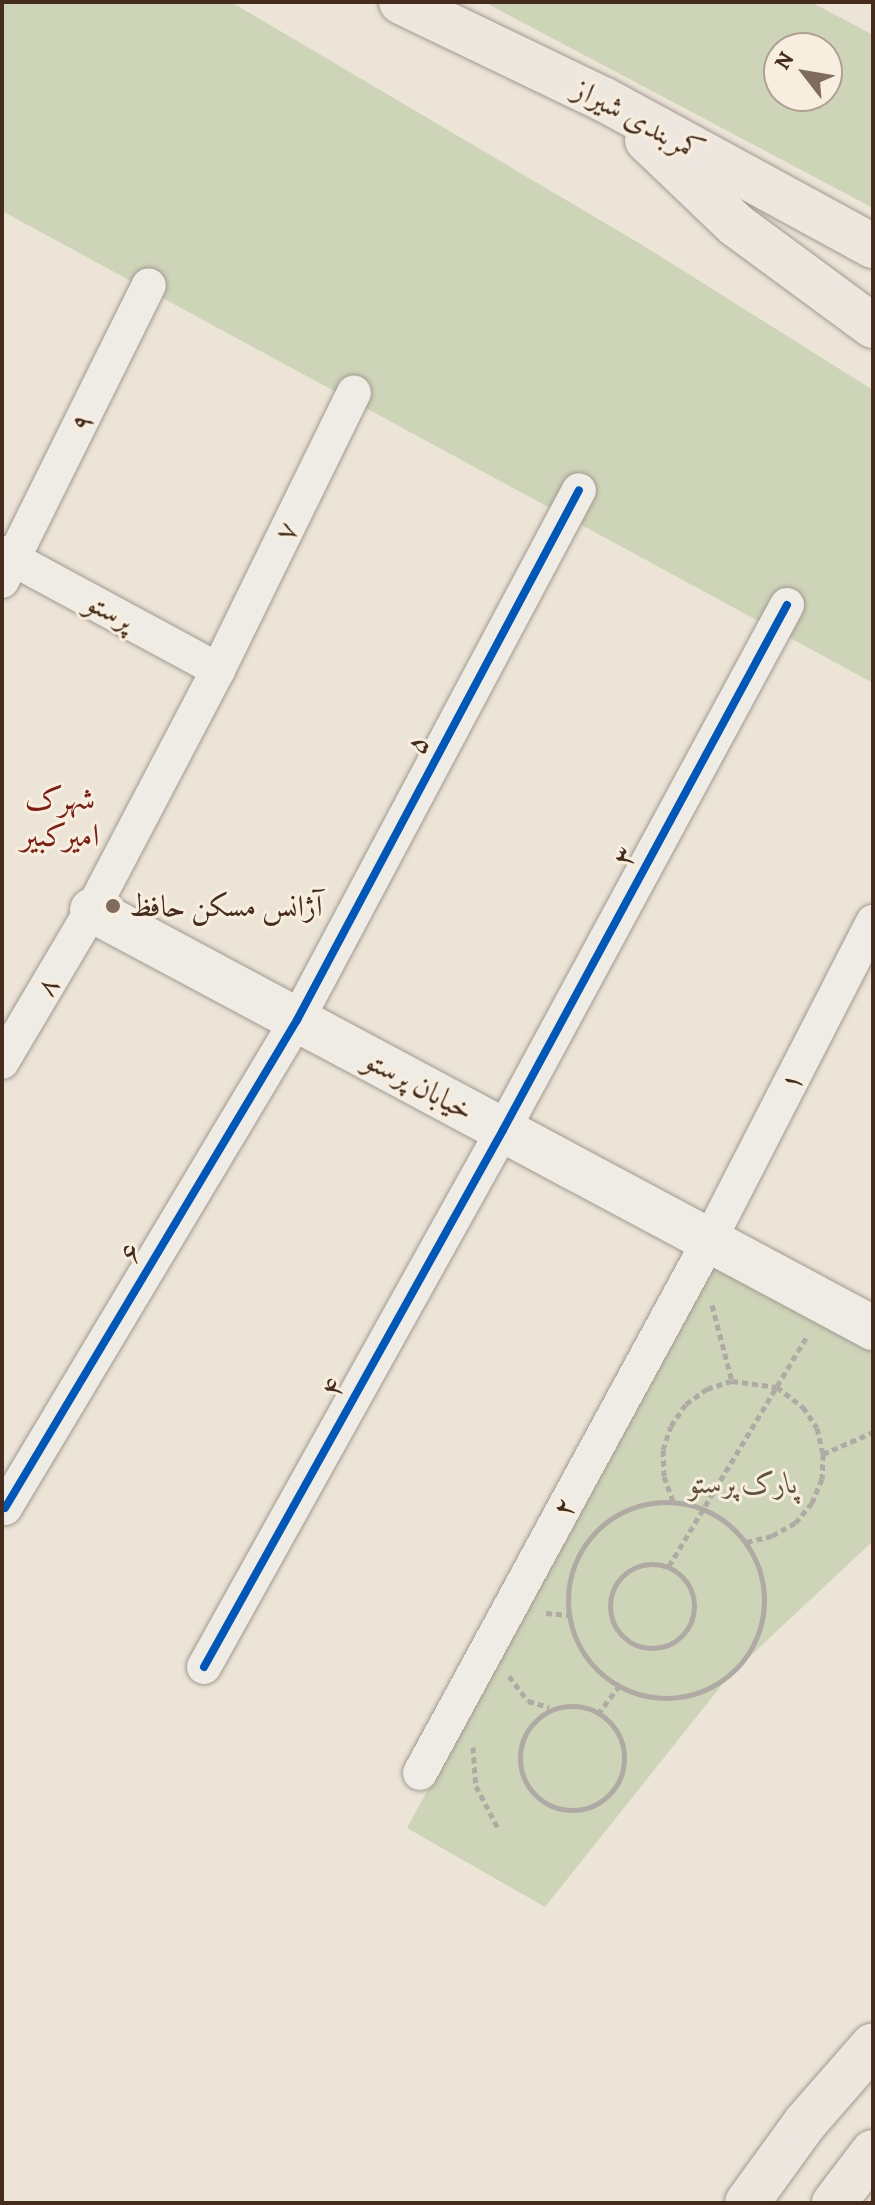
<!DOCTYPE html>
<html>
<head>
<meta charset="utf-8">
<style>
  body { margin:0 }
  #map { position:relative; width:875px; height:2205px; overflow:hidden; background:#ece4d7; font-family:Alegreya,Amiri,serif }
  div>[style] { position:absolute }
  .green>* { inset:0; background:#ced4b8 }
  .path>* { height:5px; margin-top:-2.5px; transform-origin:0; background:repeating-linear-gradient(90deg,#b0aaa4 0 6px,transparent 0 10px) }
  .path>.ring { margin:-2.5px; padding:0; box-sizing:content-box; background:none; border:5px solid #b0aaa4; border-radius:50% }
  .roads { filter:drop-shadow(0 0 2px #a19990) drop-shadow(0 0 2px #a19990) }
  .street>* { height:34px; margin:-17px; padding:0 17px; transform-origin:17px; border-radius:17px; background:#efebe5 }
  .secondary>* { height:44px; margin:-22px; padding:0 22px; transform-origin:22px; border-radius:22px; background:#efebe5 }
  .primary>* { height:44px; margin:-22px; padding:0 22px; transform-origin:22px; border-radius:22px; background:#ede7e0 }
  .highway>* { height:44px; margin:-22px; padding:0 22px; transform-origin:22px; border-radius:22px; background:#ede7e0 }
  .cycleway>* { height:8px; margin:-4px; padding:0 4px; transform-origin:4px; border-radius:4px; background:#0057b8 }
  .dots>* { width:22px; height:22px; translate:-50% -50%; box-sizing:border-box; border:4px solid #f8eedf; border-radius:50% }
  span { translate:-50% -50%; white-space:nowrap; text-align:center; line-height:1.15; -webkit-text-stroke:6px #f8eedf; paint-order:stroke }
  .street-label { font-size:30px; color:#452c1d }
  .poi-label { font-size:30px; color:#452c1d }
  .left { translate:0 -50%; text-align:left }
  .park-label { font-size:30px; color:#61523d; font-style:italic }
  .neighbourhood-label { font-size:32px; color:#7a1f14 }
  .frame { position:absolute; inset:0; border:4px solid #452c1d; pointer-events:none }
  .north { position:absolute; left:763px; top:32px; width:80px; height:80px; box-sizing:border-box; background:#f8eedf; border:2px solid #b0a091; border-radius:50%; rotate:301deg; font-size:22px; font-weight:700; line-height:32px; text-align:center; color:#452c1d }
  .north::after { content:''; display:block; margin:auto; width:28px; height:36px; background:#7f6c5e; clip-path:polygon(50% 0,100% 100%,50% 72%,0 100%) }
</style>
</head>
<body>
<div id="map">
  <div class="green">
    <div style="clip-path:polygon(2px 2px,231px 2px,644px 246px,873px 390px,873px 683px,2px 211px)"></div>
    <div style="clip-path:polygon(evenodd,484px 2px,811px 2px,873px 35px,873px 208px,484px 2px,779px 48px,827px 48px,827px 96px,779px 96px,779px 48px)"></div>
    <div style="clip-path:polygon(713px 1265px,873px 1352px,873px 1541px,729px 1676px,545px 1907px,407px 1828px)"></div>
  </div>
  <div class="path">
    <div style="left:712px;top:1305px;width:79px;rotate:75.3deg"></div>
    <div style="left:823px;top:1454px;width:55px;rotate:-23.7deg"></div>
    <div style="left:673px;top:1501px;width:27px;rotate:-110deg"></div>
    <div style="left:664px;top:1476px;width:26px;rotate:-92deg"></div>
    <div style="left:663px;top:1450px;width:25px;rotate:-72deg"></div>
    <div style="left:671px;top:1426px;width:27px;rotate:-56deg"></div>
    <div style="left:686px;top:1404px;width:26px;rotate:-36deg"></div>
    <div style="left:707px;top:1389px;width:26px;rotate:-18deg"></div>
    <div style="left:732px;top:1381px;width:45px;rotate:7.6deg"></div>
    <div style="left:777px;top:1387px;width:33px;rotate:38deg"></div>
    <div style="left:803px;top:1407px;width:25px;rotate:56deg"></div>
    <div style="left:817px;top:1428px;width:27px;rotate:77deg"></div>
    <div style="left:823px;top:1454px;width:25px;rotate:92deg"></div>
    <div style="left:822px;top:1479px;width:26px;rotate:113deg"></div>
    <div style="left:812px;top:1503px;width:26px;rotate:130deg"></div>
    <div style="left:795px;top:1523px;width:26px;rotate:151deg"></div>
    <div style="left:772px;top:1536px;width:26px;rotate:167deg"></div>
    <div class="ring" style="left:568px;top:1502px;width:191px;height:191px"></div>
    <div class="ring" style="left:610px;top:1564px;width:79px;height:79px"></div>
    <div style="left:669px;top:1566px;width:270px;rotate:-59deg"></div>
    <div style="left:546px;top:1613px;width:23px;rotate:5deg"></div>
    <div style="left:509px;top:1676px;width:31px;rotate:53deg"></div>
    <div style="left:528px;top:1701px;width:22px;rotate:16deg"></div>
    <div class="ring" style="left:520px;top:1706px;width:99px;height:99px"></div>
    <div style="left:598px;top:1714px;width:34px;rotate:-53deg"></div>
    <div style="left:473px;top:1747px;width:39px;rotate:86deg"></div>
    <div style="left:476px;top:1786px;width:47px;rotate:62.4deg"></div>
  </div>
  <div class="roads">
    <div class="street">
      <div style="left:2px;top:553px;width:246px;rotate:28.4deg"></div>
      <div style="left:2px;top:581px;width:330px;rotate:-63.6deg"></div>
      <div style="left:2px;top:1062px;width:177px;rotate:-59.4deg"></div>
      <div style="left:92px;top:910px;width:271px;rotate:-62.3deg"></div>
      <div style="left:218px;top:670px;width:309px;rotate:-63.9deg"></div>
      <div style="left:5px;top:1508px;width:569px;rotate:-59.11deg"></div>
      <div style="left:297px;top:1020px;width:600px;rotate:-61.98deg"></div>
      <div style="left:204px;top:1667px;width:615px;rotate:-60.89deg"></div>
      <div style="left:503px;top:1130px;width:597px;rotate:-61.59deg"></div>
      <div style="left:420px;top:1773px;width:605px;rotate:-61.49deg"></div>
      <div style="left:709px;top:1241px;width:359px;rotate:-62.8deg"></div>
    </div>
    <div class="secondary">
      <div style="left:92px;top:910px;width:886px;rotate:28.16deg"></div>
    </div>
    <div class="primary">
      <div style="left:747px;top:2203px;width:99px;rotate:-54.1deg"></div>
      <div style="left:805px;top:2123px;width:103px;rotate:-48.9deg"></div>
      <div style="left:834px;top:2203px;width:64px;rotate:-52.6deg"></div>
    </div>
    <div class="highway">
      <div style="left:401px;top:2px;width:226px;rotate:25.7deg"></div>
      <div style="left:605px;top:100px;width:305px;rotate:28.6deg"></div>
      <div style="left:647px;top:140px;width:123px;rotate:43.7deg"></div>
      <div style="left:736px;top:225px;width:170px;rotate:36.4deg"></div>
    </div>
  </div>
  <div class="cycleway">
    <div style="left:5px;top:1508px;width:569px;rotate:-59.11deg"></div>
    <div style="left:297px;top:1020px;width:600px;rotate:-61.98deg"></div>
    <div style="left:204px;top:1667px;width:615px;rotate:-60.89deg"></div>
    <div style="left:503px;top:1130px;width:597px;rotate:-61.59deg"></div>
  </div>
  <div class="dots">
    <div style="left:113px;top:906px;background:#7f6c5e"></div>
  </div>
  <div class="street-label">
    <span style="left:639px;top:120px;rotate:28deg">کمربندی شیراز</span>
    <span style="left:81px;top:422px;rotate:-64deg">۹</span>
    <span style="left:286px;top:531px;rotate:-64deg">۷</span>
    <span style="left:110px;top:611px;rotate:28deg">پرستو</span>
    <span style="left:417px;top:744px;rotate:-62deg">۵</span>
    <span style="left:624px;top:856px;rotate:-62deg">۳</span>
    <span style="left:47px;top:986px;rotate:-59deg">۸</span>
    <span style="left:791px;top:1081px;rotate:-63deg">۱</span>
    <span style="left:419px;top:1085px;rotate:28deg">خیابان پرستو</span>
    <span style="left:130px;top:1252px;rotate:-59deg">۶</span>
    <span style="left:332px;top:1387px;rotate:-61deg">۴</span>
    <span style="left:564px;top:1507px;rotate:-62deg">۲</span>
  </div>
  <div class="poi-label">
    <span class="left" style="left:129px;top:906px">آژانس مسکن حافظ</span>
  </div>
  <div class="park-label">
    <span style="left:743px;top:1483px">پارک پرستو</span>
  </div>
  <div class="neighbourhood-label">
    <span style="left:60px;top:817px">شهرک<br>امیرکبیر</span>
  </div>
  <div class="frame"></div>
  <div class="north">N</div>
</div>
</body>
</html>
